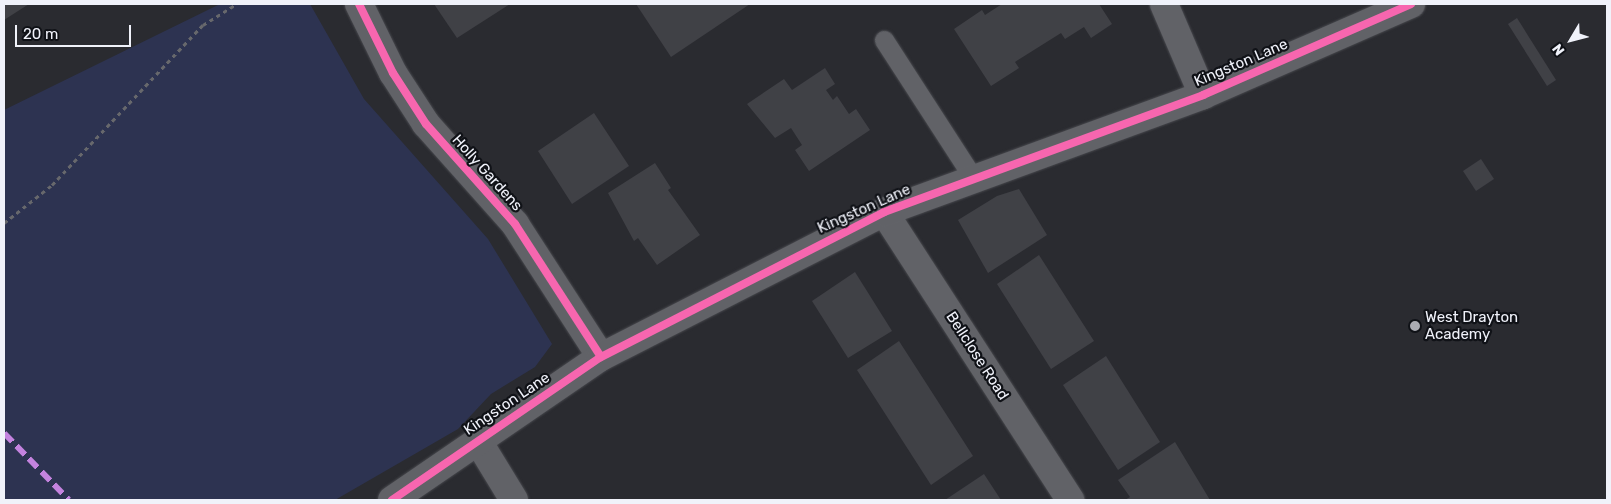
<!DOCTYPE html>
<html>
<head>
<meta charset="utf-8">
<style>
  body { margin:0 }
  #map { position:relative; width:1611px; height:504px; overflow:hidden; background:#2a2b30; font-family:Rubik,sans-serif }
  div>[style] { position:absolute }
  .green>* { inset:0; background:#2d3351 }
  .building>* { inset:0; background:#404146 }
  .path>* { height:3px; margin-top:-1.5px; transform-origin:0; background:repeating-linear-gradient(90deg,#67686c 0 4px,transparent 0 8px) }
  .roads { filter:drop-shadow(0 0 1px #47484d) drop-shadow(0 0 1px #47484d) }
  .lane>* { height:19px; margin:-9.5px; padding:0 9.5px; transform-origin:9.5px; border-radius:9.5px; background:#616267 }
  .street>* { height:28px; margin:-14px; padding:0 14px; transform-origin:14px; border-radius:14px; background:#616267 }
  .quiet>* { height:6px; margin-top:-3px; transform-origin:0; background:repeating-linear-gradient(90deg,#c483df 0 12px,transparent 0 18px) }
  .cycleway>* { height:8px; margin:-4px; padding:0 4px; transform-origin:4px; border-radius:4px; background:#f766af }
  .dots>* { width:14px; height:14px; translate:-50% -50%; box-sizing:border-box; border:2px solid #101217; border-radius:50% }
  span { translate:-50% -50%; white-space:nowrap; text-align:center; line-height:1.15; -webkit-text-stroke:4.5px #101217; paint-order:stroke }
  .street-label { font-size:15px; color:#f0f2fa }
  .poi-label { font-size:15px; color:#f0f2fa }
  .left { translate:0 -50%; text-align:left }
  .frame { position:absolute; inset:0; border:5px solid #f0f2fa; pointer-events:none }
  .north { position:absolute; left:1546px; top:15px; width:50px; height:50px; -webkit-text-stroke:4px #101217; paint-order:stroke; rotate:233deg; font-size:14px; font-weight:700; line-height:20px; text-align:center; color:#f0f2fa }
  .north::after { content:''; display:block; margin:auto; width:18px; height:22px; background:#f0f2fa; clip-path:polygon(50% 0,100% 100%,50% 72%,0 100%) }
  .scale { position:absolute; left:15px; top:25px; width:116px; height:22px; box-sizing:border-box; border:2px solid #f0f2fa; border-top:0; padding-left:6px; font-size:15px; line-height:18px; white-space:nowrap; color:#f0f2fa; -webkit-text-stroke:4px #101217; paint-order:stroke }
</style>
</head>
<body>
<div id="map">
  <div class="green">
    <div style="clip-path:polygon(220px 4px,310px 4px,364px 99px,488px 239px,552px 344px,535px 367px,491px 394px,458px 429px,335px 500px,4px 500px,4px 110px)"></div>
  </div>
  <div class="building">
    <div style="clip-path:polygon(4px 4px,29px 4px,4px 20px)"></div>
    <div style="clip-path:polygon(434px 4px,510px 4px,457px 38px)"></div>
    <div style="clip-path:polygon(636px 4px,750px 4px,671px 57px)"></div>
    <div style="clip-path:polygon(1002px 4px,1099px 4px,1112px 24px,1091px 38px,1084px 27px,1065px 39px,1061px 33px,1015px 62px,1019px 68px,991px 86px,954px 29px,982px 10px,985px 15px)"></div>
    <div style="clip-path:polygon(1517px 18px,1556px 80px,1547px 86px,1508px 24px)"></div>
    <div style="clip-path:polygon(825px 68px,835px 84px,826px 90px,833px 100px,837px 96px,849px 114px,856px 109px,870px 130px,809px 171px,795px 150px,802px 145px,791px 128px,775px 138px,747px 104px,784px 79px,792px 90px)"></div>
    <div style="clip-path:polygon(594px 113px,629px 166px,572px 204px,538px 151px)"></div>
    <div style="clip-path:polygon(1481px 159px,1494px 179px,1476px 191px,1463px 171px)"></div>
    <div style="clip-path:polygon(655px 163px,671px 188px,668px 190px,700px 235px,657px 265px,638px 238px,634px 241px,608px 193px)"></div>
    <div style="clip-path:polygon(1019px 189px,1047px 235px,988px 273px,958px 220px,997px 196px)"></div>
    <div style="clip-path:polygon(1039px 255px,1094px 341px,1051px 369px,997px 284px)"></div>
    <div style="clip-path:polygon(855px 272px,892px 331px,848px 358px,812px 301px)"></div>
    <div style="clip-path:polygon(899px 341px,973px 456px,931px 485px,857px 370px)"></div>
    <div style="clip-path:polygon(1106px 356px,1160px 442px,1118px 470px,1063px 385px)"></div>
    <div style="clip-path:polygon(1175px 442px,1210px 500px,1125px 500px,1130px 497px,1118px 480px)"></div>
    <div style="clip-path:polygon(984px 474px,1001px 500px,945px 500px)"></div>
  </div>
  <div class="path">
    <div style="left:4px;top:223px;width:61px;rotate:-38.4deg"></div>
    <div style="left:52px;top:185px;width:220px;rotate:-46.7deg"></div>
    <div style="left:203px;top:25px;width:39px;rotate:-32deg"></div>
  </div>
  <div class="roads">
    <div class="lane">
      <div style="left:884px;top:40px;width:166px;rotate:57.1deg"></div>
    </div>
    <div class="street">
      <div style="left:359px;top:4px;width:77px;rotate:63.8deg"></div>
      <div style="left:393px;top:73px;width:61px;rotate:57.1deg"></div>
      <div style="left:426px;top:124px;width:134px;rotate:48.3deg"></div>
      <div style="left:515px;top:224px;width:158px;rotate:57.1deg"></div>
      <div style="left:1164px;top:4px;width:99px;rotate:66.8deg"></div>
      <div style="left:884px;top:212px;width:343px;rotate:57.1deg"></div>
      <div style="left:478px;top:441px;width:69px;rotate:58.6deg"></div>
      <div style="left:392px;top:500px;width:253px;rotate:-34.4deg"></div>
      <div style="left:601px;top:357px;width:318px;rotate:-27.1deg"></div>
      <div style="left:884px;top:212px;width:340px;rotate:-20.1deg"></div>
      <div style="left:1203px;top:95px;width:227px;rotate:-23.6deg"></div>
    </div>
  </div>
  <div class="quiet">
    <div style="left:4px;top:433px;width:93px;rotate:45.9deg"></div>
  </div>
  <div class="cycleway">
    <div style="left:359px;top:4px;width:77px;rotate:63.8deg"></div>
    <div style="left:393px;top:73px;width:61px;rotate:57.1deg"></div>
    <div style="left:426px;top:124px;width:134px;rotate:48.3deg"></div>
    <div style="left:515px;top:224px;width:158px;rotate:57.1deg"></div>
    <div style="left:392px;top:500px;width:253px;rotate:-34.4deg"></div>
    <div style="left:601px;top:357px;width:318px;rotate:-27.1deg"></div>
    <div style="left:884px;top:212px;width:340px;rotate:-20.1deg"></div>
    <div style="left:1203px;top:95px;width:227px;rotate:-23.6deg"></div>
  </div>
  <div class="dots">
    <div style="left:1415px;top:326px;background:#abacb3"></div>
  </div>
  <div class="street-label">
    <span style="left:1241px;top:63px;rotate:-23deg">Kingston Lane</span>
    <span style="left:487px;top:173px;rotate:48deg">Holly Gardens</span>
    <span style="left:864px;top:209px;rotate:-24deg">Kingston Lane</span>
    <span style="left:977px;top:356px;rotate:57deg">Bellclose Road</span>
    <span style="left:507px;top:404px;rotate:-34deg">Kingston Lane</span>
  </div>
  <div class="poi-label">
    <span class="left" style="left:1425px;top:326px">West Drayton<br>Academy</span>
  </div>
  <div class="frame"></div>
  <div class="north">N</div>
  <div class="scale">20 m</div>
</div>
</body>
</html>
